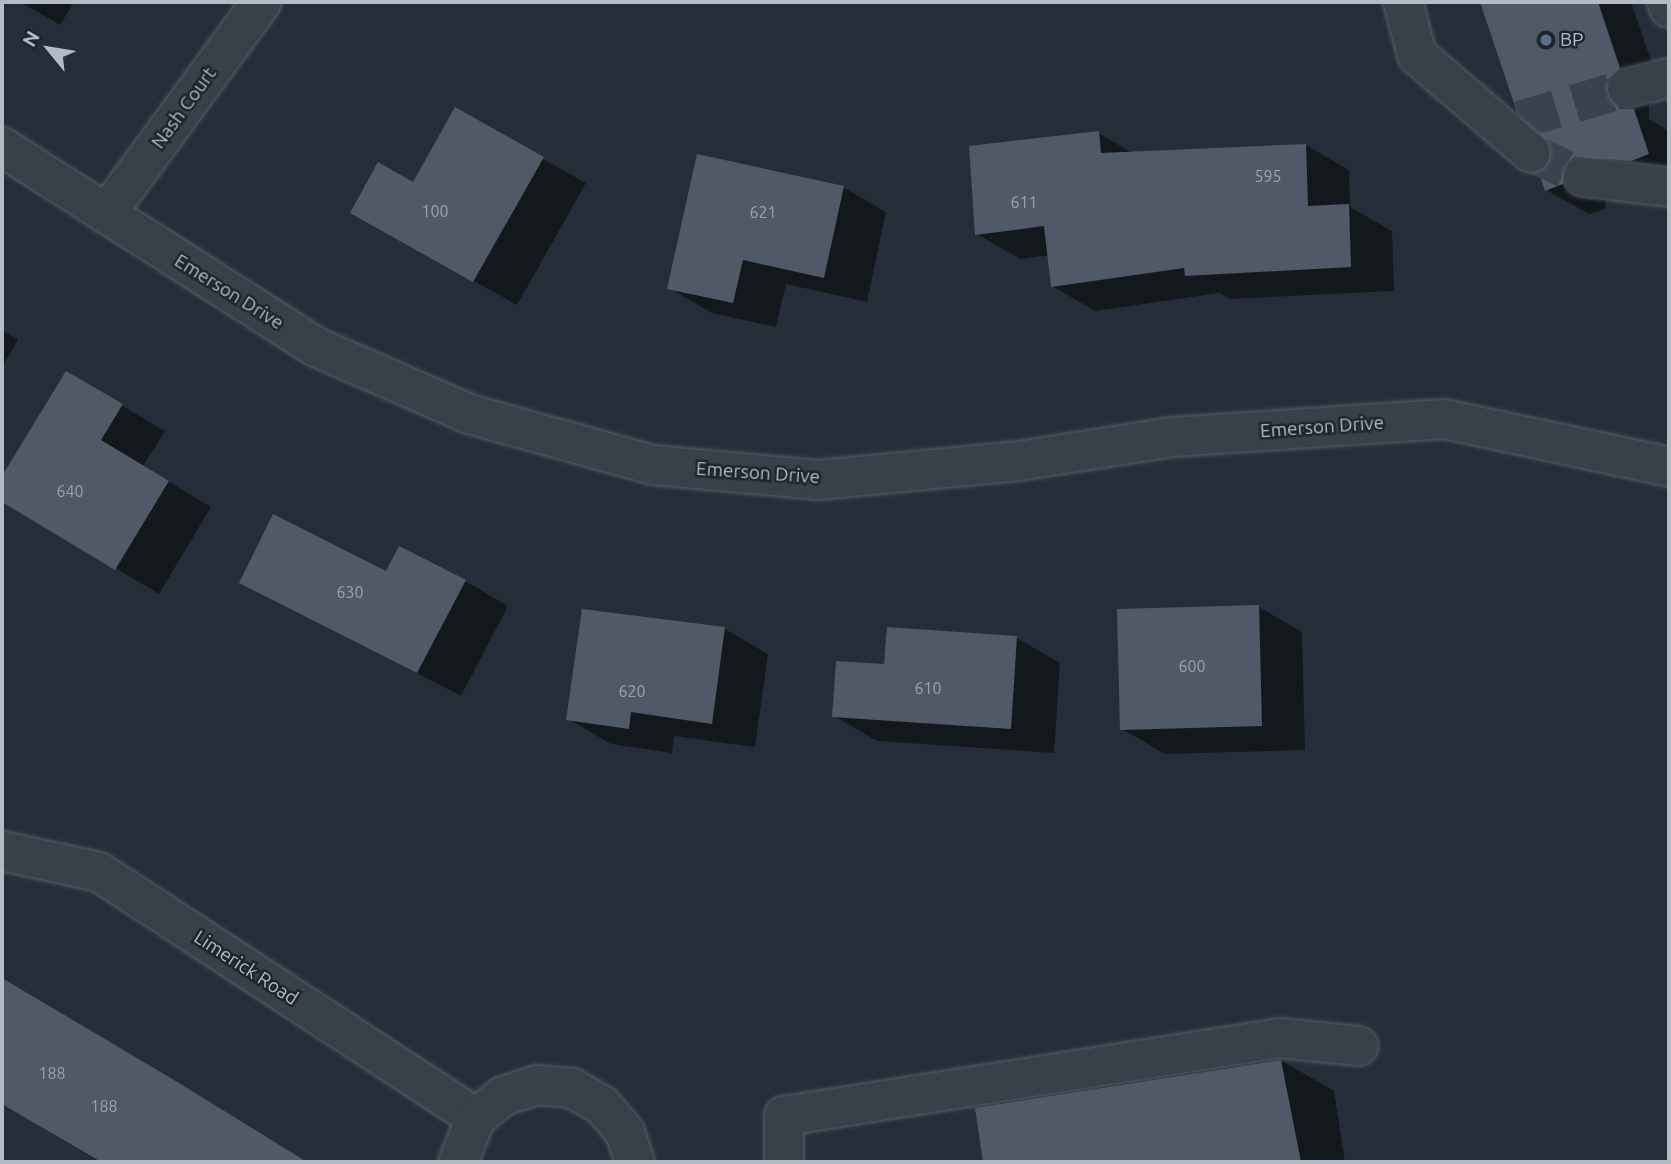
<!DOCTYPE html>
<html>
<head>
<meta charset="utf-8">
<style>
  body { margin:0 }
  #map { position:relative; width:1671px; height:1164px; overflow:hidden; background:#252e38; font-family:Ubuntu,sans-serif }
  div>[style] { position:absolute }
  .shadow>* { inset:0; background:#0007 }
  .building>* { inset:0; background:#505a67 }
  .minor-tunnel>* { height:38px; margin-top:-19px; transform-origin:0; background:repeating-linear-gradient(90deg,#3a434d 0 38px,transparent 0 57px) }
  .roads { filter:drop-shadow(0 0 2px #565e67) drop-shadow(0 0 2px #565e67) }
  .minor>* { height:38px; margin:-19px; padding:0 19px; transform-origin:19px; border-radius:19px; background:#384049 }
  .dots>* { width:19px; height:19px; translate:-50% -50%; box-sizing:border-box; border:4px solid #1d252e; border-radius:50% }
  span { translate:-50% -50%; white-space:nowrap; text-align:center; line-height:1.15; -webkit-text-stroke:5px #1d252e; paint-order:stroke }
  .number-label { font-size:16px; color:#9aa3ae }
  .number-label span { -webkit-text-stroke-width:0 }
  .poi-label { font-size:19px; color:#b3bbc5 }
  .left { translate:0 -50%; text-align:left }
  .street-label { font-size:19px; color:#b3bbc5 }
  .frame { position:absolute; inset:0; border:4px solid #b3bbc5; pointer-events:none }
  .north { position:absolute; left:14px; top:14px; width:70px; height:70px; -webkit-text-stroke:5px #1d252e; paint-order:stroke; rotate:300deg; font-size:19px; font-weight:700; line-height:28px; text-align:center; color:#b3bbc5 }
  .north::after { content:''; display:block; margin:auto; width:24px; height:32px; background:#b3bbc5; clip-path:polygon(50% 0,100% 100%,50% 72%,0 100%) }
</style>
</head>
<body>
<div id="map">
  <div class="shadow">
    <div style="clip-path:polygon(20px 2px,74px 2px,60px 25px)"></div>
    <div style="clip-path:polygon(1481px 2px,1631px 2px,1662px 93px,1649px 106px,1649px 119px,1669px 131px,1669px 184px,1608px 189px,1605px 209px,1589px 214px,1546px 190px,1553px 144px,1519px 112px)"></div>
    <div style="clip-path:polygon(1098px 133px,1133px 153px,1306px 145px,1349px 170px,1350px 207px,1392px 231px,1394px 291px,1230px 299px,1219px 293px,1095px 311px,1052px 286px,1049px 255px,1020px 259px,977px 234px)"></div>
    <div style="clip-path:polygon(543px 159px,586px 183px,517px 305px,395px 237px,414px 184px)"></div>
    <div style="clip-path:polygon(843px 187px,886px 212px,867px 302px,786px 284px,776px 327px,712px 313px,669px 288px)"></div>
    <div style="clip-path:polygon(2px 330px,18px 340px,2px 367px)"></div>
    <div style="clip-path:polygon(67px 373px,165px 431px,143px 466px,211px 507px,159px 594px,2px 500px,2px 480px)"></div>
    <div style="clip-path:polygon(465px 581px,508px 606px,461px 696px,241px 582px)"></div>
    <div style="clip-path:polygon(1259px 607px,1302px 632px,1305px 750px,1165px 754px,1122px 729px)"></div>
    <div style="clip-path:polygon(583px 611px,725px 629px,768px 654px,755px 747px,674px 736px,672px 753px,611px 744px,568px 719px)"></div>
    <div style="clip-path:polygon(1017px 638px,1060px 663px,1054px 753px,877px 741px,834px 716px,886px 666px)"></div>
    <div style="clip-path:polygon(2px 980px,303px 1162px,99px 1162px,2px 1103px)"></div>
    <div style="clip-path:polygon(1284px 1062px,1334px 1091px,1345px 1162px,985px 1162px,977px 1110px)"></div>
  </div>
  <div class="building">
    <div style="clip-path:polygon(1480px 2px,1598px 2px,1620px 68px,1606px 81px,1606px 94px,1620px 109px,1634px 109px,1649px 154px,1631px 161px,1575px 157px,1565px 165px,1563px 184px,1545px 191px,1539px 173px,1552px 158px,1551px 145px,1517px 112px)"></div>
    <div style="clip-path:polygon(455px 107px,544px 157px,473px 282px,350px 213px,378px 162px,413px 182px)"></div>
    <div style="clip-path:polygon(1099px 131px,1101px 153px,1306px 144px,1308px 206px,1349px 204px,1351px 267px,1185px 276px,1184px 268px,1051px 287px,1044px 226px,975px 235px,969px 146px)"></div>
    <div style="clip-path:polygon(697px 154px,844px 186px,824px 278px,743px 260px,733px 303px,667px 289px)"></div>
    <div style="clip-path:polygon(66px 371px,123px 404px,101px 440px,169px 481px,115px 570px,2px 502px,2px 476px)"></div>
    <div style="clip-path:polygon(273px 514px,386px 571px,399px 546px,466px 580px,417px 673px,239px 583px)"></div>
    <div style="clip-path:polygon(1259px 605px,1262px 726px,1120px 730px,1117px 609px)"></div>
    <div style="clip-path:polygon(582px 609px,725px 627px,712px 724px,631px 712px,629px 729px,566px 720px)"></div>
    <div style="clip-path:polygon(887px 627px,1017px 636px,1011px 729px,832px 717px,836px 661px,884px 664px)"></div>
    <div style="clip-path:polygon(2px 978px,174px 1080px,307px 1162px,101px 1162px,2px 1104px)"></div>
    <div style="clip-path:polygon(1281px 1060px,1301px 1162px,983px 1162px,975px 1108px)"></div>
  </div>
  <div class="minor-tunnel">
    <div style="left:1520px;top:120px;width:112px;rotate:-16.7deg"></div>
    <div style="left:1531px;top:153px;width:57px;rotate:24.8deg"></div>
  </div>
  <div class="roads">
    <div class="minor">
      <div style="left:1403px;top:2px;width:55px;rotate:75.2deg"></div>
      <div style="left:1417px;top:55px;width:150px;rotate:40.7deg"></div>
      <div style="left:1667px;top:2px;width:6px;rotate:72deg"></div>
      <div style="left:1627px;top:88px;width:43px;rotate:-13.4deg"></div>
      <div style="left:2px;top:147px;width:372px;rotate:32.5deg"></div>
      <div style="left:316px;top:347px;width:167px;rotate:23.6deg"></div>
      <div style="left:469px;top:414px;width:191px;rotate:15.5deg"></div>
      <div style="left:653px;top:465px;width:166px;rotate:5.2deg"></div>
      <div style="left:818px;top:480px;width:202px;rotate:-5.4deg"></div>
      <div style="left:1019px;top:461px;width:156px;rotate:-8.9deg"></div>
      <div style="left:1173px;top:437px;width:272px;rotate:-3.8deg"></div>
      <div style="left:1444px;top:419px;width:230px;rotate:12deg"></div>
      <div style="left:1583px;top:177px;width:87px;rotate:6.6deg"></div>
      <div style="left:106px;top:214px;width:263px;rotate:-53.7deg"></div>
      <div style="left:2px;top:851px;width:99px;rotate:12.2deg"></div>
      <div style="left:99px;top:872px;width:450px;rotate:33.1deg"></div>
      <div style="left:458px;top:1162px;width:48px;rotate:-67.8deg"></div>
      <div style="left:476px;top:1118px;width:35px;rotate:-39deg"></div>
      <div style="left:503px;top:1096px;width:36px;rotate:-18deg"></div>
      <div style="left:537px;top:1085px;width:35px;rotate:5deg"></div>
      <div style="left:572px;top:1088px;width:34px;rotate:30deg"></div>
      <div style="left:602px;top:1105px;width:35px;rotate:50deg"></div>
      <div style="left:625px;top:1132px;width:32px;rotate:72deg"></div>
      <div style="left:784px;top:1162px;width:46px;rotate:-90deg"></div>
      <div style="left:784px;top:1116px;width:502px;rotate:-8.94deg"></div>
      <div style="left:1280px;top:1038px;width:79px;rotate:5.8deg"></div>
    </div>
  </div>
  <div class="dots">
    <div style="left:1546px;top:40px;background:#5c6f8a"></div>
  </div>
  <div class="number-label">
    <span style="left:1268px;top:176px">595</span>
    <span style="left:1024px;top:202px">611</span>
    <span style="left:435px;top:211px">100</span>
    <span style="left:763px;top:212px">621</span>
    <span style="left:70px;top:491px">640</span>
    <span style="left:350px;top:592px">630</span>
    <span style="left:1192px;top:666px">600</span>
    <span style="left:928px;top:688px">610</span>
    <span style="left:632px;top:691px">620</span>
    <span style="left:52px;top:1073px">188</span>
    <span style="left:104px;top:1106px">188</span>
  </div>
  <div class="poi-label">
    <span class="left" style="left:1560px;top:40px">BP</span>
  </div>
  <div class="street-label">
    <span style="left:184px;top:108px;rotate:-54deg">Nash Court</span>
    <span style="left:229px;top:292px;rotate:32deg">Emerson Drive</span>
    <span style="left:1322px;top:427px;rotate:-4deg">Emerson Drive</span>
    <span style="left:758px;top:473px;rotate:4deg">Emerson Drive</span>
    <span style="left:246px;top:968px;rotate:33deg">Limerick Road</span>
  </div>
  <div class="frame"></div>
  <div class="north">N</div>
</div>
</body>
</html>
